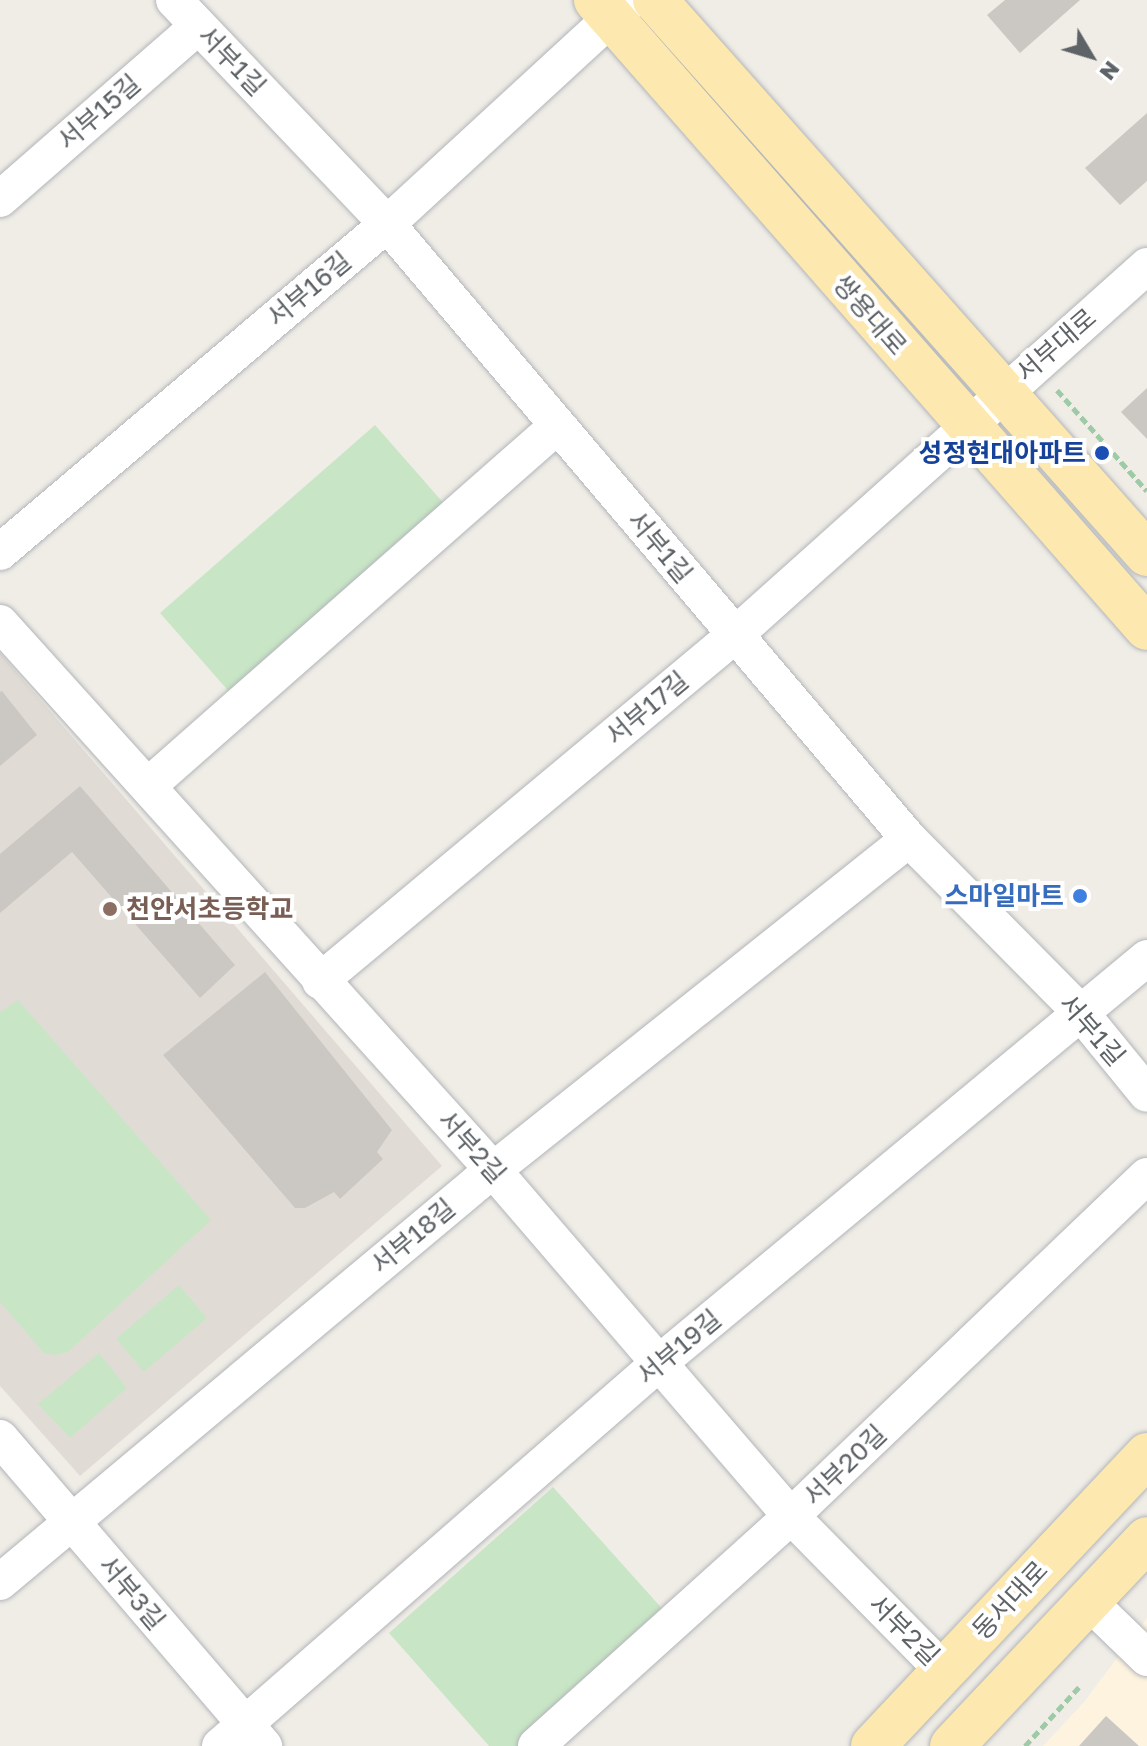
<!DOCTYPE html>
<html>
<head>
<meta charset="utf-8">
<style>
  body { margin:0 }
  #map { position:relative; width:1147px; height:1746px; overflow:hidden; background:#f0ede7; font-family:"Golos Text","Noto Sans KR",sans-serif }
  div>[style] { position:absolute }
  .commercial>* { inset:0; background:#fdf3df }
  .education>* { inset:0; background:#e0dcd5 }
  .green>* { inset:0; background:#c8e6c5 }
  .building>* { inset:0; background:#cbc8c3 }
  .path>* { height:5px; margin-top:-2.5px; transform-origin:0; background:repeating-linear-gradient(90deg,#9fcaa7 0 8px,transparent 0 12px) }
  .roads { filter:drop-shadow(0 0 2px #b2b5b9) drop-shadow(0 0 2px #b2b5b9) }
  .minor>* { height:36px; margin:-18px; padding:0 18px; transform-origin:18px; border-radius:18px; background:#fff }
  .major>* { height:44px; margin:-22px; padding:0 22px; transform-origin:22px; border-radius:22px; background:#fde9af }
  .dots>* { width:22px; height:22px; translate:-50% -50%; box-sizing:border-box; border:4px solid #fff; border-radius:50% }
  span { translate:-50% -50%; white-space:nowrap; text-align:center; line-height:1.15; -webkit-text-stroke:8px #fff; paint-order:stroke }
  .street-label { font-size:26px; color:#5e6367 }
  .transit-label { font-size:26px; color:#164399; font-weight:700 }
  .right { translate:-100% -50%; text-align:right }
  .shop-label { font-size:26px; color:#366cbe; font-weight:700 }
  .education-label { font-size:26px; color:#785e54; font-weight:700 }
  .left { translate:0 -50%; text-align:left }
  .north { position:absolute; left:1051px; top:16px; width:80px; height:80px; -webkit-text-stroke:6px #fff; paint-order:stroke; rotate:128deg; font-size:22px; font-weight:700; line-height:32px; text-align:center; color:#5e6367 }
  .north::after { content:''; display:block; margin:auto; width:28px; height:36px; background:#5e6367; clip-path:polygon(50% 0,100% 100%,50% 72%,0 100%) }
</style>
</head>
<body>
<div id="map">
  <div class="commercial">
    <div style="clip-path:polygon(1147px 1618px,1147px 1746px,1043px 1746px,1084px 1702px)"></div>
  </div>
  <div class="education">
    <div style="clip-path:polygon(0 653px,442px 1166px,80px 1476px,0 1386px)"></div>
  </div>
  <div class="green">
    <div style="clip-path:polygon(375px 425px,447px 507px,232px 695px,160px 613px)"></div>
    <div style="clip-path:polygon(18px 1000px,211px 1220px,68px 1352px,56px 1355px,44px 1353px,0 1302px,0 1012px)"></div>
    <div style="clip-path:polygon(179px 1285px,207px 1318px,144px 1372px,116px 1339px)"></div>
    <div style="clip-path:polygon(99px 1353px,127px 1388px,70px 1438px,38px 1404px)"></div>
    <div style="clip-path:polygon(553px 1487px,667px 1614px,519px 1746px,489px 1746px,389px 1633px)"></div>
  </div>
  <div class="building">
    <div style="clip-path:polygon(1005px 0,1080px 0,1020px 53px,987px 15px)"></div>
    <div style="clip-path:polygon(1147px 113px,1147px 181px,1120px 205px,1085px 168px)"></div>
    <div style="clip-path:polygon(1147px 388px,1147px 439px,1121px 412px)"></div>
    <div style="clip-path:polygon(2px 691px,37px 735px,0 766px,0 692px)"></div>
    <div style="clip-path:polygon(80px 786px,235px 965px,200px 998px,72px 852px,0 913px,0 854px)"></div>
    <div style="clip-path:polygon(265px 972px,392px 1130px,377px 1152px,383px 1159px,340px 1199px,334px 1192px,305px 1208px,295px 1208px,163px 1055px)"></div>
    <div style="clip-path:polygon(1106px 1716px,1139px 1746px,1079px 1746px)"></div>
  </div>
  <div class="path">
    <div style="left:1057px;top:390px;width:135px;rotate:48.3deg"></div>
    <div style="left:1025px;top:1746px;width:80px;rotate:-47.5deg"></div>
  </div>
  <div class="roads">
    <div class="minor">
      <div style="left:174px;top:0;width:309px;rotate:46.4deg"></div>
      <div style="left:387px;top:224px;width:807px;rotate:49.68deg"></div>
      <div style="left:909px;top:839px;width:245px;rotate:45.3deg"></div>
      <div style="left:1081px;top:1013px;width:104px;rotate:50.8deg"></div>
      <div style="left:0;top:199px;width:263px;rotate:-41.1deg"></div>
      <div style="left:0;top:552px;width:507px;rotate:-40.28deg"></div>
      <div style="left:387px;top:224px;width:331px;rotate:-42.6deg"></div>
      <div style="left:0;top:623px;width:736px;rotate:47.97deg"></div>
      <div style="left:493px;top:1170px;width:457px;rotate:49.3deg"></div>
      <div style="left:791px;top:1516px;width:218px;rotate:45.4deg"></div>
      <div style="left:148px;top:786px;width:545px;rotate:-41.35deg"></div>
      <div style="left:320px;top:981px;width:540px;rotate:-39.82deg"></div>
      <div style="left:735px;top:635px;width:553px;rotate:-41.85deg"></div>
      <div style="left:0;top:1438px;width:406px;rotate:49.4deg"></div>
      <div style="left:0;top:1582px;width:622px;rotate:-39.91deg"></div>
      <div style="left:477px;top:1183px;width:552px;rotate:-38.53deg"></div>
      <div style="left:1088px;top:1601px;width:82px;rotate:44deg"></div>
      <div style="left:220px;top:1746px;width:583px;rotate:-41.1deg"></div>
      <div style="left:659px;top:1363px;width:634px;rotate:-39.69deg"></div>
      <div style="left:536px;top:1746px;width:343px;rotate:-42deg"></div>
      <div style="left:791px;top:1516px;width:492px;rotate:-43.7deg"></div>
    </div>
    <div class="major">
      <div style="left:596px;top:0;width:835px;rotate:48.74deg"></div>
      <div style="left:655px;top:0;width:741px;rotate:48.39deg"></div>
      <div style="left:873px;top:1746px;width:400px;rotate:-46.7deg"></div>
      <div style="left:952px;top:1746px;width:284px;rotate:-46.7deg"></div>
    </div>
  </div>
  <div class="dots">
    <div style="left:1102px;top:453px;background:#1a4fb4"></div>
    <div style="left:1080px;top:896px;background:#3f7fe0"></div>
    <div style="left:110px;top:909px;background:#8d6e63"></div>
  </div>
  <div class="street-label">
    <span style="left:232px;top:61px;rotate:46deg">서부1길</span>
    <span style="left:99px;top:112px;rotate:-41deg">서부15길</span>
    <span style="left:309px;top:289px;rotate:-40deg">서부16길</span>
    <span style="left:870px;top:315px;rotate:49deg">쌍용대로</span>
    <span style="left:1056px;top:345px;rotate:-41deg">서부대로</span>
    <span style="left:660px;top:547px;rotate:50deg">서부1길</span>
    <span style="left:647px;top:708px;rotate:-40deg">서부17길</span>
    <span style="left:1092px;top:1030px;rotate:49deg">서부1길</span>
    <span style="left:472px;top:1147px;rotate:48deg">서부2길</span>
    <span style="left:413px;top:1236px;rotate:-40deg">서부18길</span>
    <span style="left:679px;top:1347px;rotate:-40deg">서부19길</span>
    <span style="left:845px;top:1465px;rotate:-44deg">서부20길</span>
    <span style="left:132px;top:1593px;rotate:50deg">서부3길</span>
    <span style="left:1010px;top:1600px;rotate:-47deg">동서대로</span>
    <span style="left:904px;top:1630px;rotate:45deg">서부2길</span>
  </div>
  <div class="transit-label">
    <span class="right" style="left:1086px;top:453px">성정현대아파트</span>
  </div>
  <div class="shop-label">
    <span class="right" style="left:1064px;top:896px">스마일마트</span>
  </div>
  <div class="education-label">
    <span class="left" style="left:126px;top:909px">천안서초등학교</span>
  </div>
  <div class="north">N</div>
</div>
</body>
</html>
